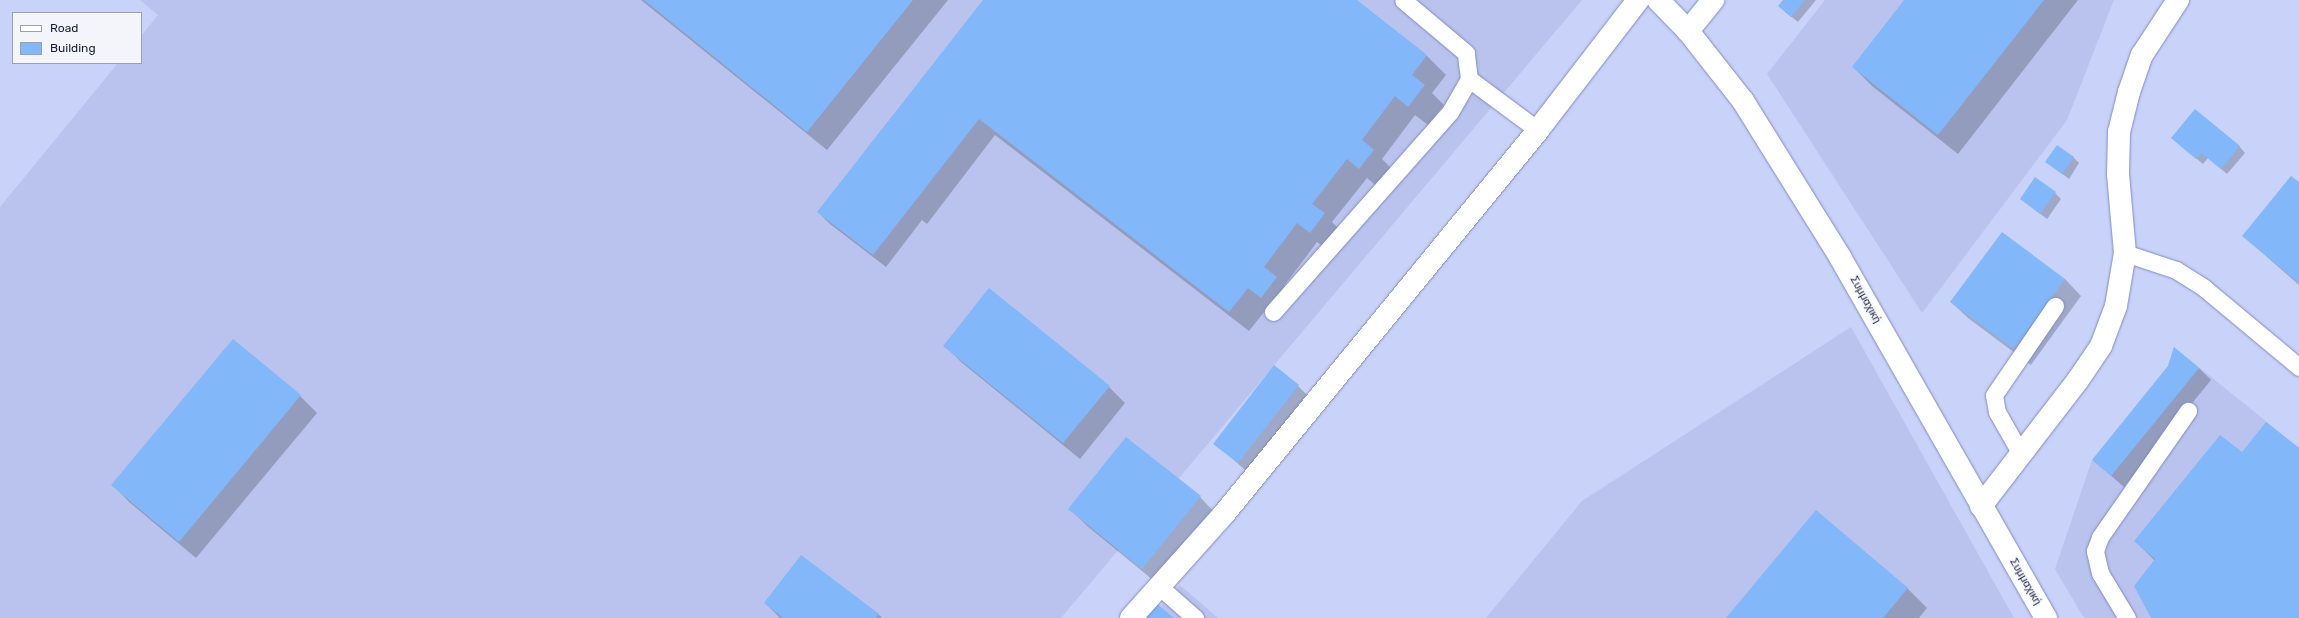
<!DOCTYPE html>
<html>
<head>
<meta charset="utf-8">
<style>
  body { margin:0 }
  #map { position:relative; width:2299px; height:618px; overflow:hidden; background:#c9d2f9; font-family:Rubik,sans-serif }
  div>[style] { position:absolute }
  .built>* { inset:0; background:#b9c3ed }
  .shadow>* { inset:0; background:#0003 }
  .building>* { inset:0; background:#82b7f9 }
  .roads { filter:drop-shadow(0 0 1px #7f8bc7) drop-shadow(0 0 1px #7f8bc7) }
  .lane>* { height:17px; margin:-8.5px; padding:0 8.5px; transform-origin:8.5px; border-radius:8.5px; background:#fff }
  .street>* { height:22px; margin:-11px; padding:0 11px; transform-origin:11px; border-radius:11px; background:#fff }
  .secondary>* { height:22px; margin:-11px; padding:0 11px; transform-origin:11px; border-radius:11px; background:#fff }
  span { translate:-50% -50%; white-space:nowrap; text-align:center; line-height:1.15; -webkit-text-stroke:3px #f3f5fb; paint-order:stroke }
  .street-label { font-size:11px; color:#1a1f36 }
  .legend { position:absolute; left:12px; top:12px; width:130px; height:52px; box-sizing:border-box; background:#f3f5fb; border:1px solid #9c9fac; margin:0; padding:5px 7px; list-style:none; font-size:12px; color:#1a1f36 }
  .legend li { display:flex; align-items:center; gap:8px; height:20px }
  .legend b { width:20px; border:1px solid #9c9fac }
</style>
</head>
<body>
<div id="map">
  <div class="built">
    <div style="clip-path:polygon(140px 0,1582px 0,1061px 618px,0 618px,0 207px,118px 63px,141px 63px,141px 36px,158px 15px)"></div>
    <div style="clip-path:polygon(1825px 0,2114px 0,2067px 120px,1922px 313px,1767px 74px)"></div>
    <div style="clip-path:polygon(1851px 327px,2014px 618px,1486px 618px,1582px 501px)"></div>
    <div style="clip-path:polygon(2174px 347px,2299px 448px,2299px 618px,2084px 618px,2055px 569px,2092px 460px,2168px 366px)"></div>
    <div style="clip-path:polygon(1180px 585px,1218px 618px,1151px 618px)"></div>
  </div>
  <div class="shadow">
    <div style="clip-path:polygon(641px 0,948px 0,827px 150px)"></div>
    <div style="clip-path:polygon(984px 0,1355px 0,1427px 56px,1446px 75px,1432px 93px,1444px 105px,1428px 125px,1415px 115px,1382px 159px,1393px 170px,1379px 188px,1367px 178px,1332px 222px,1344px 234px,1330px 252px,1317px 242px,1284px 286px,1296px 297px,1281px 317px,1268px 307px,1249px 331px,995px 135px,927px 224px,922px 220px,886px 267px,830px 224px,818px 212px)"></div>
    <div style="clip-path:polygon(1784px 0,1816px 0,1798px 22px,1785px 12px)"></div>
    <div style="clip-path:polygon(1905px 0,2078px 0,1958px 154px,1872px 86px,1853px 67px)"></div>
    <div style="clip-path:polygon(2179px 144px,2239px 146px,2245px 153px,2227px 174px,2208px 158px,2203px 164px)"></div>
    <div style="clip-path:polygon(2073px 157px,2079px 163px,2069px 179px,2047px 162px)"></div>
    <div style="clip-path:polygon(2299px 183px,2299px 285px,2243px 236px)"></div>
    <div style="clip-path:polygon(2055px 193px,2061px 199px,2047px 219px,2021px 199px)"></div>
    <div style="clip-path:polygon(2065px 279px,2081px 296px,2031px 365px,1968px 318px,1951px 302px)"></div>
    <div style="clip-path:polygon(233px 340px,300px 396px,317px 413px,196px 558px,129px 502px,113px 485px)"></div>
    <div style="clip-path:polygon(945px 346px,1109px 387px,1125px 403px,1080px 459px,961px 362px)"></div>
    <div style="clip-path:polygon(2199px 368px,2211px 380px,2124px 487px,2093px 460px)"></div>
    <div style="clip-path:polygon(1298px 386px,1310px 398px,1251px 475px,1214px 443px)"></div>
    <div style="clip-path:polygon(2299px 450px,2299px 618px,2152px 618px,2155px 561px,2135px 541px,2242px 454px)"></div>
    <div style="clip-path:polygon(1200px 497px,1216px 514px,1159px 585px,1086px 525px,1070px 509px)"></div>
    <div style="clip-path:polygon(1816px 511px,1908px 589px,1927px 608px,1919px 618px,1727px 618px)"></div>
    <div style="clip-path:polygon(801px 556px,879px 615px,882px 618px,780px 618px,765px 603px)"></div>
  </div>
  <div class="building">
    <div style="clip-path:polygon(644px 0,913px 0,807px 132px)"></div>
    <div style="clip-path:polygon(983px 0,1357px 0,1427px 55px,1412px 75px,1425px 85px,1408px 107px,1395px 96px,1362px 140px,1374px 150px,1359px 169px,1347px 159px,1312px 204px,1325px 213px,1310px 233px,1297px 223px,1264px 267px,1277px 277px,1261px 298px,1248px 288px,1229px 312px,979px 119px,873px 255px,817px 212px)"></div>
    <div style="clip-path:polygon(1783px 0,1805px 0,1791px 17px,1778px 6px)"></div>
    <div style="clip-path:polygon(1904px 0,2044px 0,1938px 135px,1852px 67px)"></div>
    <div style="clip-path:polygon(2195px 109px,2240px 146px,2221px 169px,2201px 153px,2196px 159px,2171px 138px)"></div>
    <div style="clip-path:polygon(2057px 145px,2074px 157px,2062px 174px,2045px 162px)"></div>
    <div style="clip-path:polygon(2291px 176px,2299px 182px,2299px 283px,2242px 236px)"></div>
    <div style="clip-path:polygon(2035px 177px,2056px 192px,2040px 214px,2020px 199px)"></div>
    <div style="clip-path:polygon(2002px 232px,2065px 279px,2014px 349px,1950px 302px)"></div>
    <div style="clip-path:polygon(989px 288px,1110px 386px,1063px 443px,943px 346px)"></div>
    <div style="clip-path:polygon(233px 339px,301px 395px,179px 542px,111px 485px)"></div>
    <div style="clip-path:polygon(2174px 347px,2199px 368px,2111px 476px,2092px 460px,2168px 366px)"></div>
    <div style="clip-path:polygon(1274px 365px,1299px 385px,1238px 463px,1213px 444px)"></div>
    <div style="clip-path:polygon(2266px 422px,2299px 448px,2299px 618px,2151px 618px,2134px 586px,2155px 559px,2134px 541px,2220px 435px,2242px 452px)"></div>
    <div style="clip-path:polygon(1126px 437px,1201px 496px,1142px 569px,1068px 509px)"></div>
    <div style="clip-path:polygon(1816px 510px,1908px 588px,1883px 618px,1726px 618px)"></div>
    <div style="clip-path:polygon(801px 555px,879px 614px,876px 618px,783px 618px,764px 603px)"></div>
    <div style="clip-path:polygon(1156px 603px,1174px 618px,1143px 618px)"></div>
  </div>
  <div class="roads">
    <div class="lane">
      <div style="left:1469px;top:79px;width:86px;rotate:36.5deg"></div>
      <div style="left:2125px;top:253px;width:54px;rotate:18.4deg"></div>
      <div style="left:2176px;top:270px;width:32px;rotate:32deg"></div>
      <div style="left:2203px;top:287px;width:125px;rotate:39.8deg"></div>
      <div style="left:1273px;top:312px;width:267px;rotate:-48.5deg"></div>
      <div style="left:1450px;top:112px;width:38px;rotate:-60deg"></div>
      <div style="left:1469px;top:79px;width:26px;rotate:-97deg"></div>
      <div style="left:1466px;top:53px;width:82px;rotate:-139.9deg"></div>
      <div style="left:2021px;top:454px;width:48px;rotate:-119.7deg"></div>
      <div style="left:1997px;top:412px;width:17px;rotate:-100deg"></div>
      <div style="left:1994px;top:395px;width:108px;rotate:-55.6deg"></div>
      <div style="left:1160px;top:587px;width:47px;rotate:41.5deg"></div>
      <div style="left:2127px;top:618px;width:52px;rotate:-121deg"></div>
      <div style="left:2100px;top:573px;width:23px;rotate:-103deg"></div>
      <div style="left:2095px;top:551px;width:15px;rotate:-70deg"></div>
      <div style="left:2100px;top:537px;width:154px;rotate:-55.1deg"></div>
    </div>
    <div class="street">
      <div style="left:1688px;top:31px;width:40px;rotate:-51deg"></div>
      <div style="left:1981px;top:506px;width:159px;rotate:-52.4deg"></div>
      <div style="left:2078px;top:380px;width:41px;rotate:-55.9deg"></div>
      <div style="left:2101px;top:346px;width:43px;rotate:-69.4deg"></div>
      <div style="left:2116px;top:306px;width:54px;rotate:-80.4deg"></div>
      <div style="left:2125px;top:253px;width:79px;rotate:-95.1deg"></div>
      <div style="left:2118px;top:174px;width:42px;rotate:-88.6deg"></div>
      <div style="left:2119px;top:132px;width:41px;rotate:-76deg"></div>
      <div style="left:2129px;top:92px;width:39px;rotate:-71deg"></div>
      <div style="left:2142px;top:55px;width:66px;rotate:-56.8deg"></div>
      <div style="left:1131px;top:618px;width:140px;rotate:-48.2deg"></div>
      <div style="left:1224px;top:514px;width:496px;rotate:-50.7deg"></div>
      <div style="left:1538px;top:130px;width:164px;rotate:-52.4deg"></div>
    </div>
    <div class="secondary">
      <div style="left:1658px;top:0;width:43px;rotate:45.9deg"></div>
      <div style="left:1688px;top:31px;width:89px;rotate:51.8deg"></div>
      <div style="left:1743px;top:101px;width:184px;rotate:58.1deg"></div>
      <div style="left:1840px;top:257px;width:416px;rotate:60.3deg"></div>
    </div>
  </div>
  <div class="street-label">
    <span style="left:1865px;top:300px;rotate:61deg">Συμμαχική</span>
    <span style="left:2025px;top:582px;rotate:60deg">Συμμαχική</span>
  </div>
  <ul class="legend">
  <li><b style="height:5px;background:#fff"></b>Road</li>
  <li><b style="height:11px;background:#82b7f9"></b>Building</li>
  </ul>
</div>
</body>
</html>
